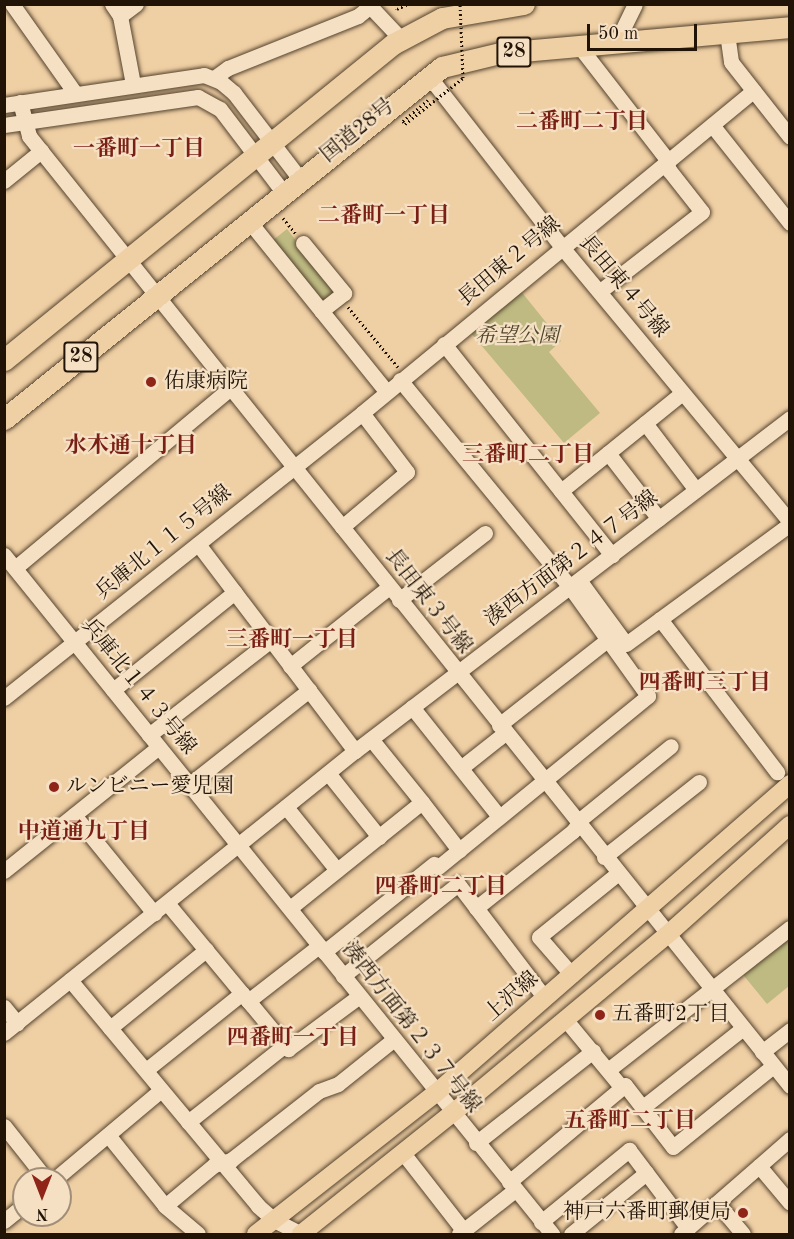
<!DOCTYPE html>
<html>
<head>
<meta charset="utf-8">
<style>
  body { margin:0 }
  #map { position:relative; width:794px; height:1239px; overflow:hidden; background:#efcfa4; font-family:"Old Standard TT","Noto Serif JP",serif }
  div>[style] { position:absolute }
  .green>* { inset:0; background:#beba82 }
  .path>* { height:3px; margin-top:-1.5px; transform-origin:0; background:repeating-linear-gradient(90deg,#211407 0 1.5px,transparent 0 4.5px) }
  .roads { filter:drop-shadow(0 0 2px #54432e) drop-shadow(0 0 2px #54432e) }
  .minor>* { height:15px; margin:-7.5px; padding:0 7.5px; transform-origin:7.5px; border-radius:7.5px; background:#f5e0c4 }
  .major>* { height:18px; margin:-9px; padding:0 9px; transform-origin:9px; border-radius:9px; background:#efcfa4 }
  .highway>* { height:21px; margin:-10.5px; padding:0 10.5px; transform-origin:10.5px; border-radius:10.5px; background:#efcfa4 }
  .path-bridge>* { height:3px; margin-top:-1.5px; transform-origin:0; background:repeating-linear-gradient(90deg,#211407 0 1.5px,transparent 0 4.5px) }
  .dots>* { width:16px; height:16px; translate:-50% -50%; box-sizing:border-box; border:3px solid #f5e0c4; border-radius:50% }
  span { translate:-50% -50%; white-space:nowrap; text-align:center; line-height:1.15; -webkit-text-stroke:4.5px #f5e0c4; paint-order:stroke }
  .shield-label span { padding:2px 4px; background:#f5e0c4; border:2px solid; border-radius:4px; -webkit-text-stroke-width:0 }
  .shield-label { font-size:20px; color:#211407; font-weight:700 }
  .street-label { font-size:21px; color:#211407 }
  .park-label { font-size:21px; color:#50462c; font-style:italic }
  .poi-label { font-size:21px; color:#211407 }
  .left { translate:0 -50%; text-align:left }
  .right { translate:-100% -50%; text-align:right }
  .neighbourhood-label { font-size:22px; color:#7a1f14; font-weight:700 }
  .frame { position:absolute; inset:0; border:6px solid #211407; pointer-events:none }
  .north { position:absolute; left:12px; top:1167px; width:60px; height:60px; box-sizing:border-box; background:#f5e0c4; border:2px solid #a08e78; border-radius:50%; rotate:180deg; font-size:16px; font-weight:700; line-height:24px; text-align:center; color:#211407 }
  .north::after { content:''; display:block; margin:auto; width:21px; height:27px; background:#8f2418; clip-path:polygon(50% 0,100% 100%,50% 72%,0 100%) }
  .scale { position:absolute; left:587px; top:24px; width:110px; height:27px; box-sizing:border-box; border:3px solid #211407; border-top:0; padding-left:8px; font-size:18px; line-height:21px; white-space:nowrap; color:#211407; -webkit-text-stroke:4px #f5e0c4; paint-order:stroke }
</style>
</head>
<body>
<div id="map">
  <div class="green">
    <div style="clip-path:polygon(287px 229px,337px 294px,322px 305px,272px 241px)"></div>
    <div style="clip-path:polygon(520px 290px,561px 341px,549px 352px,600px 413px,564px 443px,470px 332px)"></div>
    <div style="clip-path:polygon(789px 931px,789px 986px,767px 1004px,740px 971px)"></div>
  </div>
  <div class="path">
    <div style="left:395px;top:4px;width:5px;rotate:68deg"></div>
    <div style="left:397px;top:9px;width:12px;rotate:-24deg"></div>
    <div style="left:283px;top:218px;width:21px;rotate:51deg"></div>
    <div style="left:348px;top:307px;width:78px;rotate:50.2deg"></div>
  </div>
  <div class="roads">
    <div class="minor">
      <div style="left:12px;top:4px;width:109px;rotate:54.7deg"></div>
      <div style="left:112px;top:4px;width:14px;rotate:56deg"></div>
      <div style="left:120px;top:16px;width:69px;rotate:79.2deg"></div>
      <div style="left:368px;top:4px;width:48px;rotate:46.7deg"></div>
      <div style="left:120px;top:16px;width:20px;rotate:-37deg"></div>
      <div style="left:727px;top:33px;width:29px;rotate:82deg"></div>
      <div style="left:731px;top:62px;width:95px;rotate:51.8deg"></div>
      <div style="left:616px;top:43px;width:43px;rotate:-64deg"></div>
      <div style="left:579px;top:46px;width:140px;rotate:52.2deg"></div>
      <div style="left:665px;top:157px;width:14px;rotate:73deg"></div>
      <div style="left:669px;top:170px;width:53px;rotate:51.8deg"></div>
      <div style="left:702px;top:212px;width:129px;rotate:142.2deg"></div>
      <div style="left:428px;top:75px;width:217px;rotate:52.1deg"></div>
      <div style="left:561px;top:246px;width:359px;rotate:50.3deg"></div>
      <div style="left:214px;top:78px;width:17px;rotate:-36deg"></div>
      <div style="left:228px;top:68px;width:140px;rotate:-21.8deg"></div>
      <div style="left:358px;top:16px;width:14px;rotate:-39deg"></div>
      <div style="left:20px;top:102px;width:35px;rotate:75deg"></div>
      <div style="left:29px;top:136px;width:1217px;rotate:51.3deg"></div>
      <div style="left:4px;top:105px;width:202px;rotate:-8.5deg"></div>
      <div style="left:204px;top:75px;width:18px;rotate:22deg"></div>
      <div style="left:221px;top:82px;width:17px;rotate:40deg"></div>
      <div style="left:234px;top:93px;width:108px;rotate:52.5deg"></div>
      <div style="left:4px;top:125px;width:196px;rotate:-8.2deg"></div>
      <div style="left:198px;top:97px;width:25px;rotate:29deg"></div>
      <div style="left:220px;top:109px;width:104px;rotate:52.8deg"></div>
      <div style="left:712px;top:125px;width:125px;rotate:51.5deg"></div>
      <div style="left:4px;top:181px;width:48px;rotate:-39deg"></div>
      <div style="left:248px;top:220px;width:221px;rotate:51.1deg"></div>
      <div style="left:303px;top:243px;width:65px;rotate:50.6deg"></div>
      <div style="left:344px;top:293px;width:29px;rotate:142deg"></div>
      <div style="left:444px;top:344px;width:270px;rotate:51.5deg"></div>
      <div style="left:400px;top:380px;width:268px;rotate:50.6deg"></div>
      <div style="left:570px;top:587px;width:134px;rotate:54.4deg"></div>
      <div style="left:648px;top:696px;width:271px;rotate:140.8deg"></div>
      <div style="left:645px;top:423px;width:84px;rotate:52.7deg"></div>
      <div style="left:608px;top:453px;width:83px;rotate:52.3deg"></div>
      <div style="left:561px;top:491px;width:156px;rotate:-39deg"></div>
      <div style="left:342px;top:527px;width:85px;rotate:-40.2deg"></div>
      <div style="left:407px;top:472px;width:74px;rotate:-127.3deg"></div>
      <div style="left:198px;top:544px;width:260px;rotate:52.8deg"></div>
      <div style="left:4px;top:555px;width:873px;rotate:51.09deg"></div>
      <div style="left:15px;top:568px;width:280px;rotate:-39.9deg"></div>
      <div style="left:579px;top:580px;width:79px;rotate:53.7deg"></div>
      <div style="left:626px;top:644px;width:203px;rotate:-36.2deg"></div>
      <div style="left:399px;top:600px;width:109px;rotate:-37.9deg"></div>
      <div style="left:660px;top:619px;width:193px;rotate:52.6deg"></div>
      <div style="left:290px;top:666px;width:127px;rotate:-38.6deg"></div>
      <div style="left:113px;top:690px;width:156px;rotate:-38.8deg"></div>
      <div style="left:4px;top:698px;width:458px;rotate:-38.5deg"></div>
      <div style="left:362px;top:413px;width:507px;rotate:-39.47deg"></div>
      <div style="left:412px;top:707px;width:138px;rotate:51.5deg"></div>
      <div style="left:499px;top:725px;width:137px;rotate:-38.2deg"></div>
      <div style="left:149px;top:735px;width:155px;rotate:-37.9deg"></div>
      <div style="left:371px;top:739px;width:81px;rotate:51deg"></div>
      <div style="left:462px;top:767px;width:55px;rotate:-38.3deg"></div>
      <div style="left:328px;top:773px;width:82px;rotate:51.4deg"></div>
      <div style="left:190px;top:784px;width:152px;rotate:-38.3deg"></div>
      <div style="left:286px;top:807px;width:81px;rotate:51deg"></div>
      <div style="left:74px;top:815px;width:127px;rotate:50.8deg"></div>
      <div style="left:604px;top:857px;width:121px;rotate:-38.3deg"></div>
      <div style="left:4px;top:871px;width:198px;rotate:-38.7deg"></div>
      <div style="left:167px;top:903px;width:190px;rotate:50.3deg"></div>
      <div style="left:288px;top:1049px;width:87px;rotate:-36.6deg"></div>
      <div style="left:290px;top:908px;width:169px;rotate:-38.8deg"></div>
      <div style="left:422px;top:802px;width:61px;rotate:52.4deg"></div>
      <div style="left:476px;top:908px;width:124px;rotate:-38.4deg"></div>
      <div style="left:573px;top:831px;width:16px;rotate:-55deg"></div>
      <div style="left:582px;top:818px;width:114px;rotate:-39deg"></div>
      <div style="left:324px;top:952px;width:141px;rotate:-38.7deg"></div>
      <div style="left:572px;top:975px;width:50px;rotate:-131deg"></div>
      <div style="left:539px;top:937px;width:100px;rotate:-38.9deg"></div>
      <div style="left:343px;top:976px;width:147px;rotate:-38.7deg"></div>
      <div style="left:458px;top:884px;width:143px;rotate:52.7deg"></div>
      <div style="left:70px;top:980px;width:294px;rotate:50.2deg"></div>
      <div style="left:258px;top:1206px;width:21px;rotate:41deg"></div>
      <div style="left:274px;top:1220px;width:30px;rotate:27deg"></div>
      <div style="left:248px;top:1001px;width:90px;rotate:-37.8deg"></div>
      <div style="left:4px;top:1007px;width:21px;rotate:51deg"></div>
      <div style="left:565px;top:1019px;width:89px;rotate:50.4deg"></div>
      <div style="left:110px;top:1028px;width:124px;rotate:-39.1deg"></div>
      <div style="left:4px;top:1033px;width:450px;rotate:-38.8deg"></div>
      <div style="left:355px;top:751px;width:548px;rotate:-37.43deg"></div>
      <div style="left:762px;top:1052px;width:36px;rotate:-38deg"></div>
      <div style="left:146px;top:1070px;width:123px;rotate:-38.7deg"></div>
      <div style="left:608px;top:1070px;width:231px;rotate:-38deg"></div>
      <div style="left:643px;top:1107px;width:127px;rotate:-38.3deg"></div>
      <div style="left:188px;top:1122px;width:124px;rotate:-38.4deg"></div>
      <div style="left:4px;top:1126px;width:68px;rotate:51.6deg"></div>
      <div style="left:108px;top:1135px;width:91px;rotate:51.2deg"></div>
      <div style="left:165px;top:1206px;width:43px;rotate:40.3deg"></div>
      <div style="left:476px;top:1143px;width:149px;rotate:-38.2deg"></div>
      <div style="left:403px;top:1153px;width:99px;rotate:52deg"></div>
      <div style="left:759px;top:1166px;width:48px;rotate:50deg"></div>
      <div style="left:55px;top:1179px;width:138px;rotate:-40deg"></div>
      <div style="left:509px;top:1182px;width:151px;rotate:-39.9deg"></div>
      <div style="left:625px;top:1085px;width:78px;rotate:52.3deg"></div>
      <div style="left:673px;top:1147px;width:129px;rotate:-39deg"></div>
      <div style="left:717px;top:1203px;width:40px;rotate:50deg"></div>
      <div style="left:165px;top:1206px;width:64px;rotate:-39.9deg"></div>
      <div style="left:214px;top:1165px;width:18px;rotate:-16deg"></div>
      <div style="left:231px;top:1160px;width:112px;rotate:-38.1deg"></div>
      <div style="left:319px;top:1091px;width:20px;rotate:-20deg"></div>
      <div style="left:338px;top:1084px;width:70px;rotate:-38.7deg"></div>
      <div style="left:4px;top:1221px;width:26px;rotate:-39deg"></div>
      <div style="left:541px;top:1222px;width:114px;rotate:-39.3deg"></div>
      <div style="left:629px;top:1150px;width:98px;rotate:52.9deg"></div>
      <div style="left:459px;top:1234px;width:71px;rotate:-38.2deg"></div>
      <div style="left:571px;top:1234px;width:97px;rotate:-39.1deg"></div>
      <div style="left:681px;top:1234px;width:145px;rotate:-41.1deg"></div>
    </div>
    <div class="major">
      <div style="left:256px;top:1234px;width:229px;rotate:-38.1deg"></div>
      <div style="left:436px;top:1093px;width:470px;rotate:-41.1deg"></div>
      <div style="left:301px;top:1234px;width:216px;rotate:-38.6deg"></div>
      <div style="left:470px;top:1099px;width:256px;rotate:-39.8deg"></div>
      <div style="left:667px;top:935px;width:165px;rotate:-41.8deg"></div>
    </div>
    <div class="highway">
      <div style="left:4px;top:360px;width:501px;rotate:-39.09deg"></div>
      <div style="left:393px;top:44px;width:55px;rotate:-28deg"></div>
      <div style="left:442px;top:18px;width:83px;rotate:-9.7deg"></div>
      <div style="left:4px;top:419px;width:562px;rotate:-38.79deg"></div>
      <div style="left:442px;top:67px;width:60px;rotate:-13.6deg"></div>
      <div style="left:500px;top:53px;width:291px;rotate:-5.1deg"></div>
    </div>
  </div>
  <div class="path-bridge">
    <div style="left:428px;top:100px;width:33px;rotate:140deg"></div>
    <div style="left:403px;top:121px;width:4px;rotate:56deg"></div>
    <div style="left:405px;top:124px;width:74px;rotate:-38.4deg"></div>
    <div style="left:463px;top:78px;width:74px;rotate:-92.3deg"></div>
  </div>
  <div class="dots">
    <div style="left:151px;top:382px;background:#8f2418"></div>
    <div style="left:54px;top:787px;background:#8f2418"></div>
    <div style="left:600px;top:1015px;background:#8f2418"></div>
    <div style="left:743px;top:1213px;background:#8f2418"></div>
  </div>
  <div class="shield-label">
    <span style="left:514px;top:52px">28</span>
    <span style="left:81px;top:357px">28</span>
  </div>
  <div class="street-label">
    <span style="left:358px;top:131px;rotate:-39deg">国道28号</span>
    <span style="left:510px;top:262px;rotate:-40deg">長田東２号線</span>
    <span style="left:623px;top:287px;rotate:50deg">長田東４号線</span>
    <span style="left:164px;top:543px;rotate:-39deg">兵庫北１１５号線</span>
    <span style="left:572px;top:559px;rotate:-37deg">湊西方面第２４７号線</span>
    <span style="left:428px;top:602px;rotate:52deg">長田東３号線</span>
    <span style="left:138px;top:687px;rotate:51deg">兵庫北１４３号線</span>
    <span style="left:512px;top:997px;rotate:-41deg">上沢線</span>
    <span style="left:411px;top:1028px;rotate:52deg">湊西方面第２３７号線</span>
  </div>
  <div class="park-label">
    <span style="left:517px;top:337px">希望公園</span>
  </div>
  <div class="poi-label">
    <span class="left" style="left:164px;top:382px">佑康病院</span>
    <span class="left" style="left:66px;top:787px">ルンビニー愛児園</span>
    <span class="left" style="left:612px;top:1015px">五番町2丁目</span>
    <span class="right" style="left:731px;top:1213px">神戸六番町郵便局</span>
  </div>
  <div class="neighbourhood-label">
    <span style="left:582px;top:123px">二番町二丁目</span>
    <span style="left:139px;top:150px">一番町一丁目</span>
    <span style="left:384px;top:217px">二番町一丁目</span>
    <span style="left:131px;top:447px">水木通十丁目</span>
    <span style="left:528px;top:456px">三番町二丁目</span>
    <span style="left:292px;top:641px">三番町一丁目</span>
    <span style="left:705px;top:684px">四番町三丁目</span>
    <span style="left:84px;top:833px">中道通九丁目</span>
    <span style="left:441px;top:888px">四番町二丁目</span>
    <span style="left:293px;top:1039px">四番町一丁目</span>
    <span style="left:630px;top:1122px">五番町二丁目</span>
  </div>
  <div class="frame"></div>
  <div class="north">N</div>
  <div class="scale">50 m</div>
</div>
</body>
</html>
